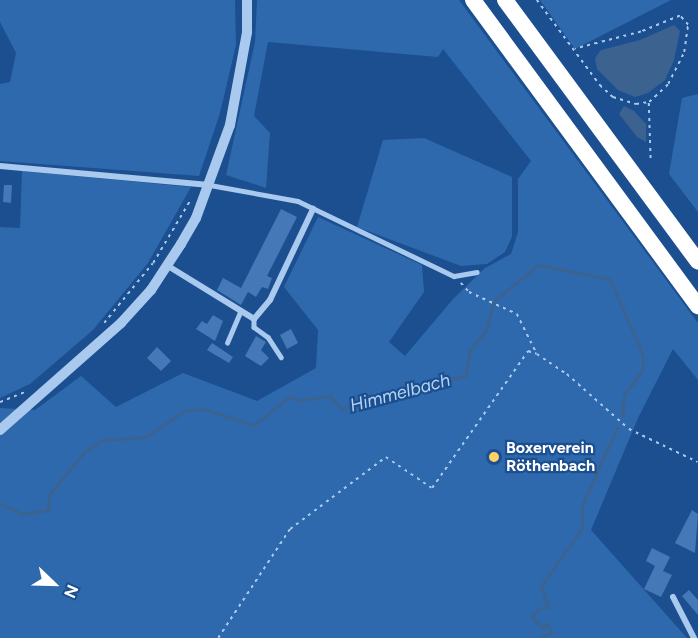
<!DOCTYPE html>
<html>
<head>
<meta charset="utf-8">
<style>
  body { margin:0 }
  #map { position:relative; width:698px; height:638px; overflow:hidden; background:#1b4f8f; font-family:Figtree,sans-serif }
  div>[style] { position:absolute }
  .green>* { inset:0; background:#2e69ad }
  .water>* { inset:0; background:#3c6290 }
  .stream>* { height:3px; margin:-1.5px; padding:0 1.5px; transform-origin:1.5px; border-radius:1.5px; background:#3c6290 }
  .building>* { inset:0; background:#4478b7 }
  .path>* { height:1.5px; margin-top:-0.75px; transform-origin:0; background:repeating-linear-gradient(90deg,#a9c9ee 0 3px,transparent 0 7.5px) }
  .service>* { height:4.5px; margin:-2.25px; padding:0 2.25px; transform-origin:2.25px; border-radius:2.25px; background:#a9c9ee }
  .minor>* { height:6px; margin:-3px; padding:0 3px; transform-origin:3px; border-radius:3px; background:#a9c9ee }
  .tertiary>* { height:10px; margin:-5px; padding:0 5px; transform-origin:5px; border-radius:5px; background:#a9c9ee }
  .motorway>* { height:16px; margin:-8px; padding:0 8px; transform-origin:8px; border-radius:8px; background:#fff }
  .dots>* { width:16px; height:16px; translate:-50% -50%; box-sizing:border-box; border:3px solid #1b4f8f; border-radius:50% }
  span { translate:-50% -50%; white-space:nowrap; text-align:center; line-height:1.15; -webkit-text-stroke:4.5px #1b4f8f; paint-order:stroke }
  .poi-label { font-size:16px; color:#fff; font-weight:700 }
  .left { translate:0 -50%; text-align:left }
  .water-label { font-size:18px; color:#b5d3f5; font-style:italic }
  .north { position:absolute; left:24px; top:554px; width:60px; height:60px; -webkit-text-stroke:4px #1b4f8f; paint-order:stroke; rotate:113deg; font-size:16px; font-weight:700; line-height:24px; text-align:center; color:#fff }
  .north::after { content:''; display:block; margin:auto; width:21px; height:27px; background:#fff; clip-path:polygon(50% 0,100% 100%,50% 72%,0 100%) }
</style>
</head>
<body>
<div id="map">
  <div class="green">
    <div style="clip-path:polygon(0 0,235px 0,236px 45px,220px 113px,199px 176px,0 161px,0 84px,10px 82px,16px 53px,0 22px)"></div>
    <div style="clip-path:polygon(257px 0,459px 0,698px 323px,698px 380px,673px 349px,638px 418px,591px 530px,687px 638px,0 638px,0 408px,35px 410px,81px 376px,116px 407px,183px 373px,257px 401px,316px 368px,318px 330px,284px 287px,318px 217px,422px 265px,424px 292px,389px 342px,405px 356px,453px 299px,485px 268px,511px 254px,518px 232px,518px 179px,531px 161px,443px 49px,438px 57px,268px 42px,254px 116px,270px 133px,266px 188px,226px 175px,255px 42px)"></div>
    <div style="clip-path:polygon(540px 0,671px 0,575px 49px)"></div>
    <div style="clip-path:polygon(698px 94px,698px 212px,669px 174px,682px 98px)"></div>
    <div style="clip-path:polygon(424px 138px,512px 177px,512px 237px,505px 252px,487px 264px,461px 266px,357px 227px,383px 140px)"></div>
    <div style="clip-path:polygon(22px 171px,191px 187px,148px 263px,93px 330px,30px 384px,0 398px,0 227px,20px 228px)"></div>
  </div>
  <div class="water">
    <div style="clip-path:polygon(674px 25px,680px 31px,674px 60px,665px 80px,648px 93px,635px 97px,618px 90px,597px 69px,595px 58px,601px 50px,640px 40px)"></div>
    <div style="clip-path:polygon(624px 106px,634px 111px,646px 124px,646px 142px,637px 137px,619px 114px)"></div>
  </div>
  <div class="stream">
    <div style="left:493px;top:302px;width:58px;rotate:-39.4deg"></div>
    <div style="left:538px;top:265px;width:73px;rotate:11deg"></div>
    <div style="left:610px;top:279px;width:84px;rotate:66.8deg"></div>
    <div style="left:643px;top:356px;width:13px;rotate:90deg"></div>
    <div style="left:643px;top:369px;width:32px;rotate:126deg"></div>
    <div style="left:624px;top:395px;width:21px;rotate:95deg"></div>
    <div style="left:0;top:504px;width:25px;rotate:23deg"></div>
    <div style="left:23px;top:514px;width:25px;rotate:-9deg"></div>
    <div style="left:48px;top:510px;width:15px;rotate:-86deg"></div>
    <div style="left:49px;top:495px;width:55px;rotate:-50.9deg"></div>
    <div style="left:84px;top:452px;width:22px;rotate:-34deg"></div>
    <div style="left:102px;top:440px;width:43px;rotate:-4deg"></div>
    <div style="left:145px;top:437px;width:47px;rotate:-33.7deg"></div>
    <div style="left:184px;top:411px;width:20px;rotate:-6deg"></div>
    <div style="left:204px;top:409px;width:52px;rotate:17.7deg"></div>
    <div style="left:254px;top:425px;width:45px;rotate:-38.7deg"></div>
    <div style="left:289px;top:397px;width:10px;rotate:17deg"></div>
    <div style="left:299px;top:400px;width:31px;rotate:-7deg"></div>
    <div style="left:330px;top:396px;width:18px;rotate:47deg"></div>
    <div style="left:342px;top:409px;width:129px;rotate:-15.3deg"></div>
    <div style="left:466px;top:375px;width:25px;rotate:-81deg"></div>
    <div style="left:470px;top:350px;width:26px;rotate:-51deg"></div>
    <div style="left:486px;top:330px;width:27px;rotate:-75deg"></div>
    <div style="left:541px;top:638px;width:12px;rotate:-31deg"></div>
    <div style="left:551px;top:632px;width:9px;rotate:-117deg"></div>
    <div style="left:547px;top:624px;width:6px;rotate:149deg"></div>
    <div style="left:542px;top:627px;width:14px;rotate:-135deg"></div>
    <div style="left:532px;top:617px;width:10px;rotate:-53deg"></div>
    <div style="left:538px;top:609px;width:10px;rotate:-11deg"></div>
    <div style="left:548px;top:607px;width:22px;rotate:-108deg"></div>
    <div style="left:541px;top:586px;width:71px;rotate:-54.7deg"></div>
    <div style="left:582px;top:528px;width:23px;rotate:-90deg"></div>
    <div style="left:582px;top:505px;width:85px;rotate:-65.6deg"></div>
  </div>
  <div class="building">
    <div style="clip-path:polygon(4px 185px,12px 185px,11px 203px,3px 202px)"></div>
    <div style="clip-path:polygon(281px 209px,297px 217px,267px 276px,272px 278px,268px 289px,262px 287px,256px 297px,248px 292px,241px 305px,217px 290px,223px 278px,241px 288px)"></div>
    <div style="clip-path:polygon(213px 315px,223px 321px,215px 341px,196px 329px,202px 321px,207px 324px)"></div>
    <div style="clip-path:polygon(291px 329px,298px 343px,287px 349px,280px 335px)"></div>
    <div style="clip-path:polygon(256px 336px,266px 342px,261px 350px,269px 358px,261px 366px,245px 356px)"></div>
    <div style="clip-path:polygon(212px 343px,233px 357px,229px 363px,207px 350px)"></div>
    <div style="clip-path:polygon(157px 347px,171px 361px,161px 371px,147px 358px)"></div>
    <div style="clip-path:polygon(692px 510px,698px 514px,695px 553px,675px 543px)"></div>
    <div style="clip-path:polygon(652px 548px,670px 557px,663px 571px,672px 575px,661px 597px,644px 589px,655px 566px,646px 561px)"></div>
    <div style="clip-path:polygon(689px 590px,698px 600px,698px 615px,682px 596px)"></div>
  </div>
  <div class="path">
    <div style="left:537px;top:0;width:106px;rotate:53.5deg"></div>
    <div style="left:600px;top:85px;width:18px;rotate:43deg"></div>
    <div style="left:613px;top:97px;width:24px;rotate:17deg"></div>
    <div style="left:636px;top:104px;width:13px;rotate:-9deg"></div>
    <div style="left:649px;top:102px;width:26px;rotate:-43deg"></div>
    <div style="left:668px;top:84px;width:36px;rotate:-63deg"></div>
    <div style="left:684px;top:52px;width:27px;rotate:-82deg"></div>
    <div style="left:688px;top:25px;width:12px;rotate:-132deg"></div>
    <div style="left:680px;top:16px;width:42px;rotate:157.7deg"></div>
    <div style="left:641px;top:32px;width:68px;rotate:165.6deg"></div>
    <div style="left:649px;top:103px;width:59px;rotate:88.1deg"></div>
    <div style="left:461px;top:283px;width:12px;rotate:48deg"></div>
    <div style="left:469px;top:292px;width:53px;rotate:24.6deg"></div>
    <div style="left:517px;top:314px;width:45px;rotate:63.4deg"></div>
    <div style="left:537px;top:354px;width:36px;rotate:34deg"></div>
    <div style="left:567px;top:374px;width:83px;rotate:41.6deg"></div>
    <div style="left:629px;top:429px;width:76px;rotate:25.6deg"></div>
    <div style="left:104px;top:323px;width:77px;rotate:-50.8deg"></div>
    <div style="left:153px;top:263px;width:74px;rotate:-59.3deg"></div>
    <div style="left:0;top:402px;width:29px;rotate:-22deg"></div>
    <div style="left:218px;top:638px;width:131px;rotate:-56.6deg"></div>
    <div style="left:290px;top:529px;width:120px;rotate:-36.9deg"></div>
    <div style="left:386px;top:457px;width:55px;rotate:34deg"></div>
    <div style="left:432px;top:488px;width:167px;rotate:-55deg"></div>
    <div style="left:528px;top:351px;width:9px;rotate:18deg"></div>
  </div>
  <div class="service">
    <div style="left:210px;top:185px;width:89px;rotate:10.3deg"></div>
    <div style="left:298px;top:201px;width:173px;rotate:25.7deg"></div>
    <div style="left:454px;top:276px;width:23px;rotate:-10deg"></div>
    <div style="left:254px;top:319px;width:8px;rotate:90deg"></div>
    <div style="left:254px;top:327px;width:17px;rotate:36deg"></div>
    <div style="left:268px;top:337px;width:24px;rotate:57deg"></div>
    <div style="left:227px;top:343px;width:34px;rotate:-67deg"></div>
  </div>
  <div class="minor">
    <div style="left:0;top:166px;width:210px;rotate:5.2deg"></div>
    <div style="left:168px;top:266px;width:101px;rotate:31.6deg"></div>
    <div style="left:254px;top:319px;width:25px;rotate:-50deg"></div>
    <div style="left:270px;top:300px;width:101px;rotate:-64.7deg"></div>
    <div style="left:673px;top:597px;width:46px;rotate:62.9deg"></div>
  </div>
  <div class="tertiary">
    <div style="left:0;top:430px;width:162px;rotate:-41.5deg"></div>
    <div style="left:121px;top:323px;width:45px;rotate:-47.7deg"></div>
    <div style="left:151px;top:290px;width:55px;rotate:-56.9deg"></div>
    <div style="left:181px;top:244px;width:30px;rotate:-60deg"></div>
    <div style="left:196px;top:218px;width:99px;rotate:-69.9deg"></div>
    <div style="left:230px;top:125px;width:95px;rotate:-79.6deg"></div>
    <div style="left:247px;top:32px;width:32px;rotate:-90deg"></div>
  </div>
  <div class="motorway">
    <div style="left:473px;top:0;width:380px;rotate:53.7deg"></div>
    <div style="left:505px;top:0;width:325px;rotate:53.6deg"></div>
  </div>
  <div class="dots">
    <div style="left:494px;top:457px;background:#ffd166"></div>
  </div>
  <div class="poi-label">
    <span class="left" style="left:506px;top:457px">Boxerverein<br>Röthenbach</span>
  </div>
  <div class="water-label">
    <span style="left:400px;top:393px;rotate:-15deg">Himmelbach</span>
  </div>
  <div class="north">N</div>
</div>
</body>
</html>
